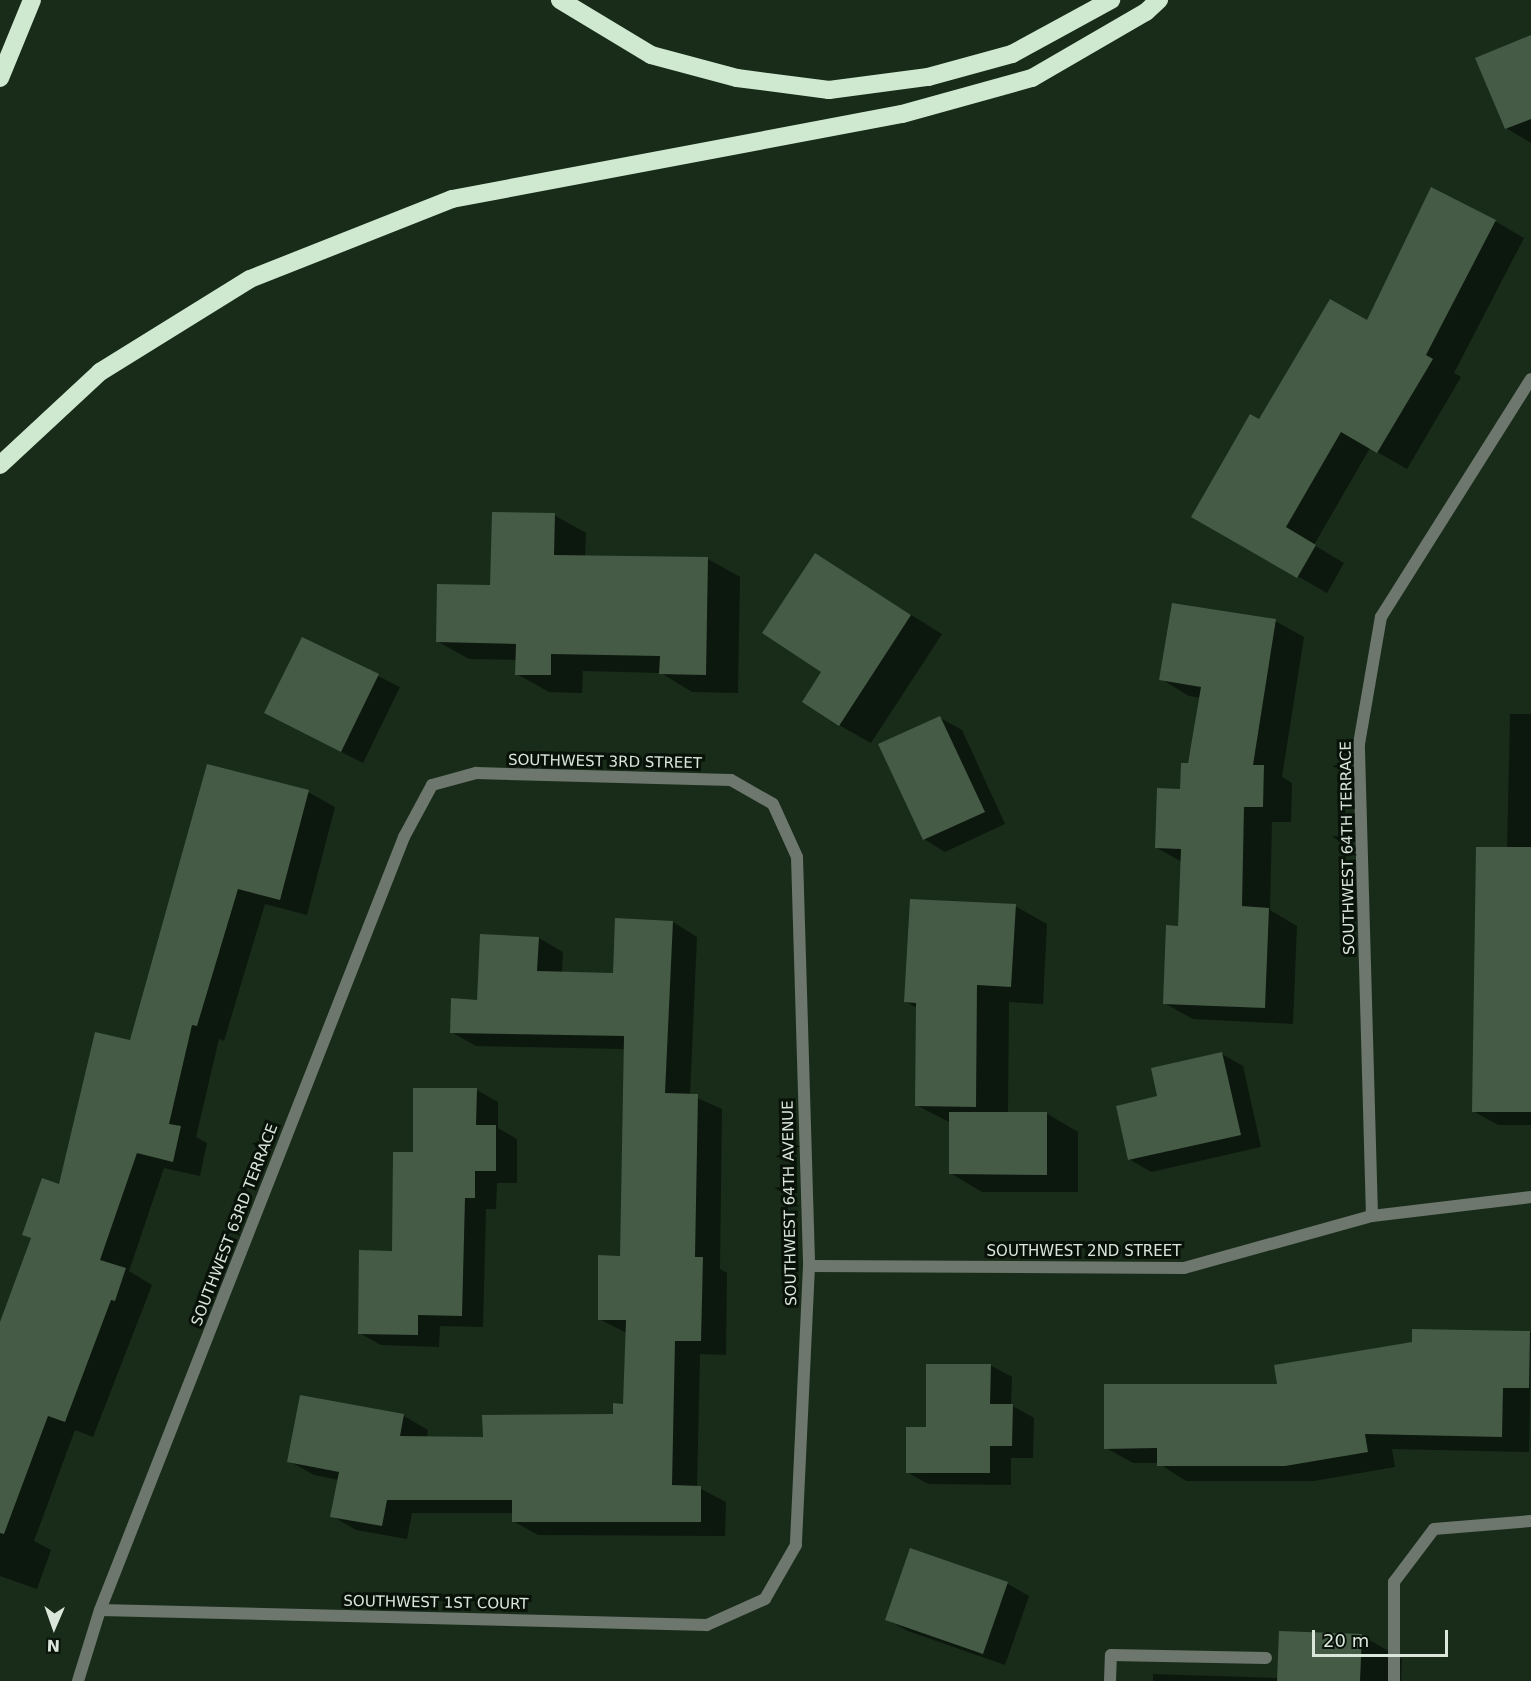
<!DOCTYPE html>
<html>
<head>
<meta charset="utf-8">
<style>
  body { margin:0 }
  #map { position:relative; width:1531px; height:1681px; overflow:hidden; background:#182c19; font-family:"DejaVu Sans",sans-serif }
  div>[style] { position:absolute }
  .shadow>* { inset:0; background:#0007 }
  .building>* { inset:0; background:#455b46 }
  .lane>* { height:12px; margin:-6px; padding:0 6px; transform-origin:6px; border-radius:6px; background:#6d776d }
  .street>* { height:12px; margin:-6px; padding:0 6px; transform-origin:6px; border-radius:6px; background:#6d776d }
  .highway>* { height:18px; margin:-9px; padding:0 9px; transform-origin:9px; border-radius:9px; background:#cfe9d0 }
  span { translate:-50% -50%; white-space:nowrap; text-align:center; line-height:1.15; -webkit-text-stroke:6px #091209; paint-order:stroke }
  .street-label { font-size:15px; color:#d9e6d9 }
  .north { position:absolute; left:24px; top:1597px; width:60px; height:60px; -webkit-text-stroke:4px #091209; paint-order:stroke; rotate:182deg; font-size:16px; font-weight:700; line-height:24px; text-align:center; color:#d9e6d9 }
  .north::after { content:''; display:block; margin:auto; width:21px; height:27px; background:#d9e6d9; clip-path:polygon(50% 0,100% 100%,50% 72%,0 100%) }
  .scale { position:absolute; left:1312px; top:1630px; width:136px; height:27px; box-sizing:border-box; border:3px solid #d9e6d9; border-top:0; padding-left:8px; font-size:18px; line-height:21px; white-space:nowrap; color:#d9e6d9; -webkit-text-stroke:4px #091209; paint-order:stroke }
</style>
</head>
<body>
<div id="map">
  <div class="shadow">
    <div style="clip-path:polygon(1531px 37px,1531px 143px,1506px 128px)"></div>
    <div style="clip-path:polygon(1495px 221px,1524px 238px,1454px 373px,1461px 377px,1407px 469px,1370px 448px,1314px 545px,1344px 563px,1327px 593px,1193px 516px,1260px 421px,1367px 322px)"></div>
    <div style="clip-path:polygon(554px 515px,586px 533px,585px 557px,708px 559px,740px 577px,738px 693px,692px 692px,661px 673px,583px 671px,582px 693px,549px 692px,517px 674px,517px 660px,469px 659px,437px 641px)"></div>
    <div style="clip-path:polygon(815px 555px,942px 634px,871px 743px,839px 725px,823px 671px)"></div>
    <div style="clip-path:polygon(1275px 621px,1304px 637px,1282px 777px,1292px 783px,1291px 822px,1272px 822px,1270px 910px,1297px 926px,1293px 1024px,1193px 1019px,1164px 1003px,1180px 927px,1182px 862px,1157px 848px,1182px 790px,1201px 698px,1189px 696px,1161px 679px)"></div>
    <div style="clip-path:polygon(303px 639px,400px 687px,363px 763px,288px 725px)"></div>
    <div style="clip-path:polygon(1510px 714px,1531px 714px,1531px 1125px,1498px 1125px,1473px 1111px,1507px 849px)"></div>
    <div style="clip-path:polygon(940px 718px,962px 730px,1005px 824px,945px 852px,924px 839px)"></div>
    <div style="clip-path:polygon(208px 766px,308px 792px,335px 807px,307px 915px,265px 904px,224px 1041px,219px 1039px,196px 1137px,207px 1143px,200px 1176px,164px 1168px,129px 1271px,152px 1285px,93px 1437px,75px 1430px,34px 1541px,51px 1550px,37px 1589px,0 1576px,0 1327px,32px 1239px,24px 1234px,60px 1186px,131px 1042px)"></div>
    <div style="clip-path:polygon(1015px 906px,1047px 924px,1043px 1004px,1009px 1002px,1008px 1113px,1046px 1113px,1078px 1132px,1078px 1192px,982px 1192px,950px 1173px,951px 1123px,916px 1105px,917px 1008px,906px 1002px)"></div>
    <div style="clip-path:polygon(673px 922px,697px 937px,690px 1095px,722px 1109px,720px 1269px,727px 1273px,726px 1355px,700px 1354px,697px 1487px,726px 1502px,725px 1536px,538px 1535px,513px 1521px,513px 1513px,412px 1513px,407px 1539px,356px 1530px,332px 1516px,339px 1480px,314px 1475px,289px 1461px,404px 1416px,428px 1430px,427px 1437px,484px 1438px,614px 1416px,625px 1405px,627px 1333px,599px 1319px,621px 1257px,625px 1049px,476px 1046px,451px 1032px,539px 938px,563px 952px,562px 973px,615px 975px)"></div>
    <div style="clip-path:polygon(1222px 1054px,1243px 1066px,1261px 1147px,1151px 1172px,1129px 1159px,1159px 1097px)"></div>
    <div style="clip-path:polygon(477px 1090px,498px 1102px,498px 1128px,517px 1139px,517px 1183px,497px 1183px,496px 1209px,486px 1209px,483px 1327px,440px 1326px,439px 1347px,381px 1345px,359px 1333px,394px 1252px,415px 1153px)"></div>
    <div style="clip-path:polygon(1413px 1331px,1531px 1332px,1529px 1452px,1392px 1449px,1395px 1467px,1314px 1481px,1186px 1481px,1158px 1463px,1133px 1463px,1106px 1448px,1279px 1386px,1413px 1343px)"></div>
    <div style="clip-path:polygon(990px 1365px,1012px 1377px,1011px 1405px,1034px 1418px,1033px 1458px,1011px 1458px,1011px 1485px,928px 1484px,907px 1472px,928px 1429px)"></div>
    <div style="clip-path:polygon(911px 1550px,1008px 1584px,1029px 1596px,1005px 1665px,908px 1631px,886px 1619px)"></div>
    <div style="clip-path:polygon(1361px 1635px,1402px 1659px,1401px 1681px,1153px 1681px,1153px 1674px,1279px 1678px)"></div>
  </div>
  <div class="building">
    <div style="clip-path:polygon(1531px 35px,1531px 119px,1505px 129px,1475px 58px)"></div>
    <div style="clip-path:polygon(1431px 187px,1496px 220px,1426px 355px,1433px 359px,1377px 453px,1341px 432px,1286px 527px,1316px 545px,1297px 578px,1191px 517px,1250px 414px,1259px 419px,1330px 299px,1367px 320px)"></div>
    <div style="clip-path:polygon(492px 512px,555px 513px,554px 555px,708px 557px,706px 675px,659px 674px,660px 656px,551px 654px,551px 675px,515px 675px,516px 644px,436px 642px,437px 584px,490px 585px)"></div>
    <div style="clip-path:polygon(815px 553px,911px 615px,839px 726px,802px 702px,821px 672px,762px 633px)"></div>
    <div style="clip-path:polygon(1172px 603px,1276px 619px,1253px 765px,1264px 765px,1263px 807px,1244px 807px,1242px 906px,1269px 908px,1265px 1008px,1163px 1004px,1166px 925px,1178px 926px,1181px 849px,1155px 848px,1157px 788px,1180px 789px,1181px 763px,1188px 763px,1201px 687px,1159px 680px)"></div>
    <div style="clip-path:polygon(302px 637px,379px 674px,341px 752px,264px 713px)"></div>
    <div style="clip-path:polygon(940px 716px,985px 812px,923px 840px,878px 744px)"></div>
    <div style="clip-path:polygon(207px 764px,309px 790px,280px 900px,238px 889px,197px 1026px,192px 1025px,169px 1124px,181px 1126px,173px 1162px,137px 1153px,100px 1260px,126px 1268px,115px 1301px,111px 1300px,65px 1422px,48px 1416px,4px 1534px,0 1533px,0 1322px,31px 1238px,22px 1235px,42px 1178px,59px 1184px,95px 1032px,130px 1040px)"></div>
    <div style="clip-path:polygon(1476px 847px,1531px 847px,1531px 1112px,1472px 1112px)"></div>
    <div style="clip-path:polygon(910px 899px,1016px 904px,1011px 987px,977px 985px,976px 1107px,915px 1106px,916px 1003px,904px 1002px)"></div>
    <div style="clip-path:polygon(615px 918px,673px 921px,665px 1093px,698px 1094px,695px 1257px,703px 1257px,701px 1341px,675px 1341px,672px 1485px,701px 1486px,701px 1522px,512px 1522px,512px 1500px,387px 1500px,382px 1526px,330px 1517px,339px 1472px,287px 1462px,300px 1395px,404px 1414px,400px 1436px,483px 1437px,482px 1415px,613px 1414px,613px 1403px,623px 1404px,626px 1320px,598px 1320px,598px 1255px,620px 1256px,624px 1036px,450px 1033px,451px 998px,477px 1000px,480px 934px,539px 937px,537px 971px,613px 973px)"></div>
    <div style="clip-path:polygon(1222px 1052px,1241px 1135px,1128px 1160px,1116px 1106px,1157px 1096px,1151px 1068px)"></div>
    <div style="clip-path:polygon(413px 1088px,477px 1088px,476px 1125px,496px 1125px,496px 1171px,475px 1171px,475px 1198px,465px 1198px,462px 1316px,418px 1315px,418px 1335px,358px 1334px,359px 1250px,392px 1251px,393px 1152px,413px 1152px)"></div>
    <div style="clip-path:polygon(949px 1112px,1047px 1112px,1047px 1175px,949px 1174px)"></div>
    <div style="clip-path:polygon(1412px 1329px,1530px 1331px,1529px 1388px,1503px 1388px,1502px 1437px,1365px 1434px,1368px 1452px,1285px 1466px,1157px 1466px,1157px 1448px,1104px 1449px,1104px 1384px,1277px 1384px,1274px 1365px,1412px 1342px)"></div>
    <div style="clip-path:polygon(926px 1364px,991px 1364px,990px 1404px,1013px 1404px,1012px 1446px,990px 1446px,990px 1473px,906px 1473px,906px 1427px,926px 1427px)"></div>
    <div style="clip-path:polygon(910px 1548px,1008px 1582px,983px 1654px,885px 1620px)"></div>
    <div style="clip-path:polygon(1279px 1631px,1362px 1634px,1360px 1681px,1277px 1681px)"></div>
  </div>
  <div class="lane">
    <div style="left:1110px;top:1681px;width:26px;rotate:-88deg"></div>
    <div style="left:1111px;top:1655px;width:155px;rotate:1.1deg"></div>
    <div style="left:1394px;top:1681px;width:99px;rotate:-90deg"></div>
    <div style="left:1394px;top:1582px;width:66px;rotate:-53deg"></div>
    <div style="left:1434px;top:1529px;width:97px;rotate:-4.7deg"></div>
  </div>
  <div class="street">
    <div style="left:1372px;top:1216px;width:472px;rotate:-91.6deg"></div>
    <div style="left:1359px;top:744px;width:129px;rotate:-80.2deg"></div>
    <div style="left:1381px;top:617px;width:281px;rotate:-57.8deg"></div>
    <div style="left:809px;top:1266px;width:375px;rotate:0.3deg"></div>
    <div style="left:1184px;top:1268px;width:195px;rotate:-15.5deg"></div>
    <div style="left:1372px;top:1216px;width:160px;rotate:-6.8deg"></div>
    <div style="left:78px;top:1681px;width:74px;rotate:-72.8deg"></div>
    <div style="left:100px;top:1610px;width:831px;rotate:-68.53deg"></div>
    <div style="left:404px;top:837px;width:59px;rotate:-61.7deg"></div>
    <div style="left:432px;top:785px;width:46px;rotate:-15.3deg"></div>
    <div style="left:476px;top:773px;width:255px;rotate:1.6deg"></div>
    <div style="left:731px;top:780px;width:48px;rotate:29.7deg"></div>
    <div style="left:773px;top:804px;width:58px;rotate:65.6deg"></div>
    <div style="left:797px;top:857px;width:409px;rotate:88.3deg"></div>
    <div style="left:809px;top:1266px;width:279px;rotate:92.7deg"></div>
    <div style="left:796px;top:1545px;width:62px;rotate:119.9deg"></div>
    <div style="left:765px;top:1599px;width:64px;rotate:155.9deg"></div>
    <div style="left:707px;top:1625px;width:607px;rotate:-178.58deg"></div>
  </div>
  <div class="highway">
    <div style="left:560px;top:0;width:106px;rotate:31.1deg"></div>
    <div style="left:651px;top:55px;width:89px;rotate:15deg"></div>
    <div style="left:737px;top:78px;width:93px;rotate:7.4deg"></div>
    <div style="left:829px;top:90px;width:100px;rotate:-7.5deg"></div>
    <div style="left:928px;top:77px;width:87px;rotate:-15.3deg"></div>
    <div style="left:1012px;top:54px;width:113px;rotate:-28.6deg"></div>
    <div style="left:0;top:78px;width:84px;rotate:-67.7deg"></div>
    <div style="left:0;top:465px;width:137px;rotate:-42.9deg"></div>
    <div style="left:100px;top:372px;width:176px;rotate:-31.8deg"></div>
    <div style="left:250px;top:279px;width:217px;rotate:-21.6deg"></div>
    <div style="left:452px;top:199px;width:458px;rotate:-10.7deg"></div>
    <div style="left:902px;top:114px;width:135px;rotate:-15.5deg"></div>
    <div style="left:1032px;top:78px;width:132px;rotate:-30.1deg"></div>
    <div style="left:1146px;top:12px;width:18px;rotate:-43deg"></div>
  </div>
  <div class="street-label">
    <span style="left:605px;top:762px;rotate:1deg">SOUTHWEST 3RD STREET</span>
    <span style="left:1348px;top:848px;rotate:-91deg">SOUTHWEST 64TH TERRACE</span>
    <span style="left:790px;top:1203px;rotate:-91deg">SOUTHWEST 64TH AVENUE</span>
    <span style="left:235px;top:1225px;rotate:-69deg">SOUTHWEST 63RD TERRACE</span>
    <span style="left:1084px;top:1252px">SOUTHWEST 2ND STREET</span>
    <span style="left:436px;top:1603px;rotate:1deg">SOUTHWEST 1ST COURT</span>
  </div>
  <div class="north">N</div>
  <div class="scale">20 m</div>
</div>
</body>
</html>
